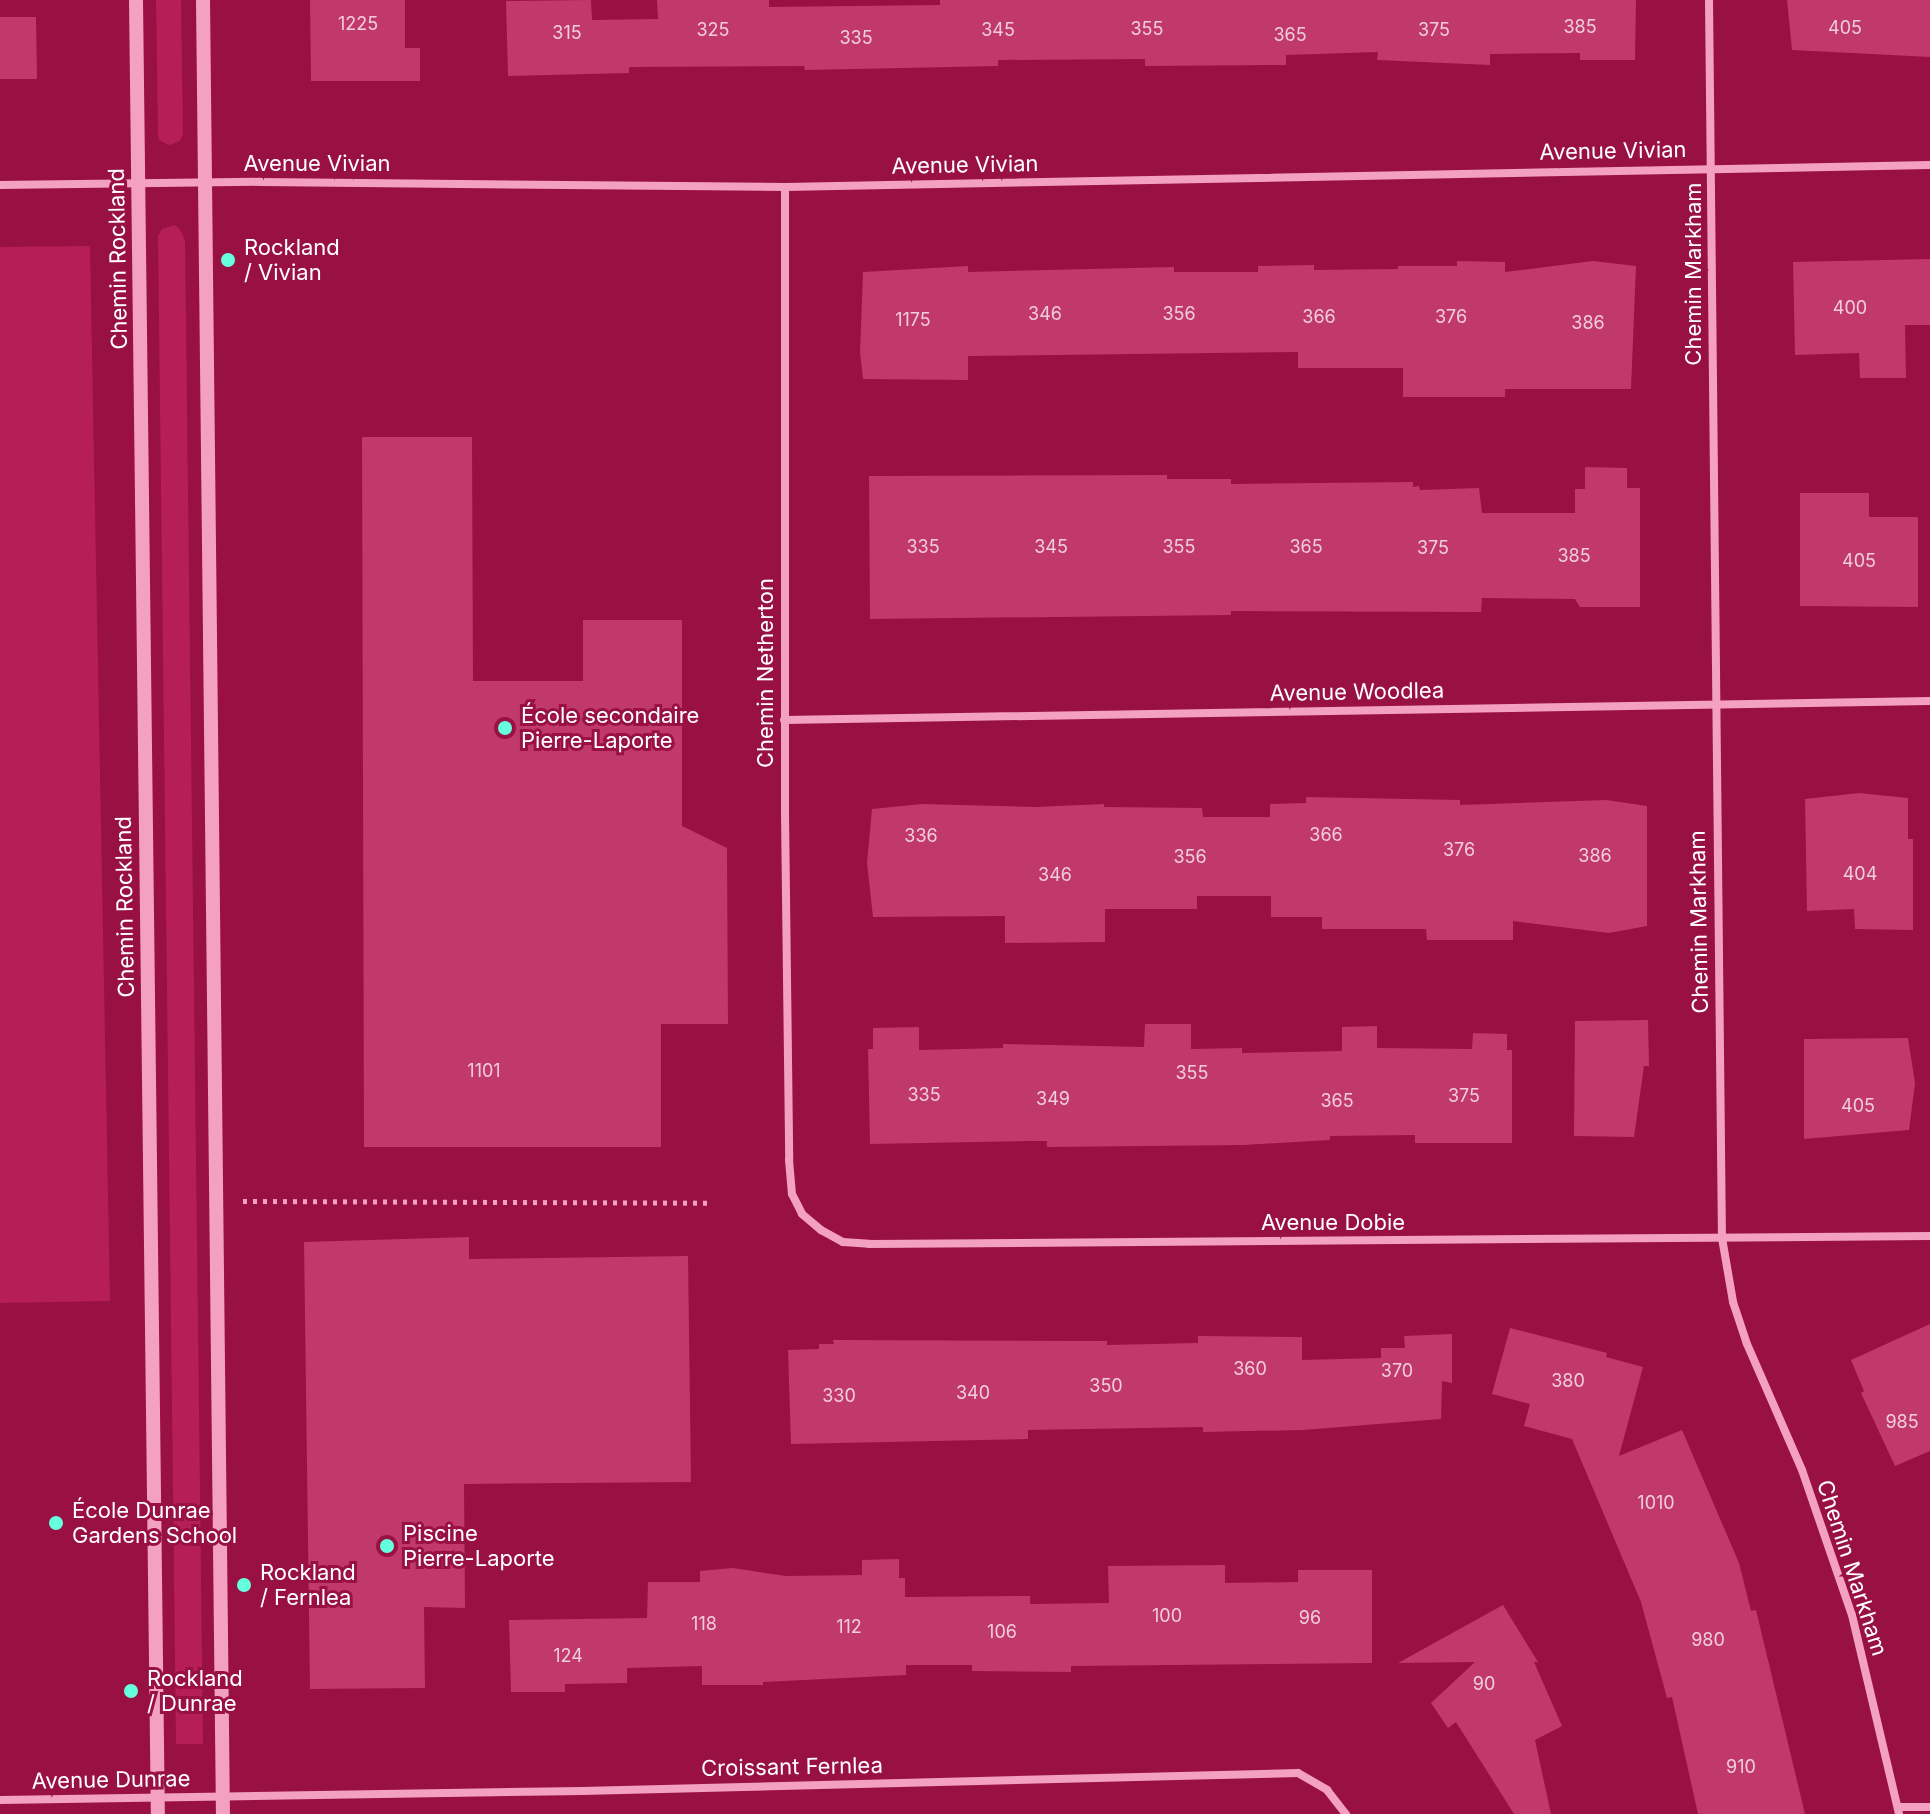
<!DOCTYPE html>
<html>
<head>
<meta charset="utf-8">
<style>
  body { margin:0 }
  #map { position:relative; width:1930px; height:1814px; overflow:hidden; background:#991042; font-family:Inter,sans-serif }
  div>[style] { position:absolute }
  .green>* { inset:0; background:#b61e58 }
  .building>* { inset:0; background:#c1386b }
  .path>* { height:5px; margin-top:-2.5px; transform-origin:0; background:repeating-linear-gradient(90deg,#f4a1c1 0 4px,transparent 0 10px) }
  .minor>* { height:8px; margin:-4px; padding:0 4px; transform-origin:4px; border-radius:4px; background:#f4a1c1 }
  .tertiary>* { height:14px; margin:-7px; padding:0 7px; transform-origin:7px; border-radius:7px; background:#f4a1c1 }
  .dots>* { width:22px; height:22px; translate:-50% -50%; box-sizing:border-box; border:4px solid #991042; border-radius:50% }
  span { translate:-50% -50%; white-space:nowrap; text-align:center; line-height:1.15; -webkit-text-stroke:6px #991042; paint-order:stroke }
  .number-label { font-size:18px; color:#f0cdda }
  .number-label span { -webkit-text-stroke-width:0 }
  .street-label { font-size:22px; color:#fff }
  .poi-label { font-size:22px; color:#fff }
  .left { translate:0 -50%; text-align:left }
</style>
</head>
<body>
<div id="map">
  <div class="green">
    <div style="clip-path:polygon(156px 0,181px 0,183px 134px,180px 141px,169px 145px,159px 140px,158px 134px)"></div>
    <div style="clip-path:polygon(174px 225px,179px 228px,185px 240px,203px 1744px,176px 1744px,158px 236px,162px 229px)"></div>
    <div style="clip-path:polygon(90px 246px,110px 1301px,0 1303px,0 247px)"></div>
  </div>
  <div class="building">
    <div style="clip-path:polygon(310px 0,405px 0,405px 48px,420px 48px,420px 81px,311px 81px)"></div>
    <div style="clip-path:polygon(591px 0,592px 20px,658px 19px,657px 0,769px 0,769px 7px,940px 5px,940px 0,1636px 0,1635px 60px,1580px 60px,1580px 53px,1490px 54px,1490px 65px,1377px 60px,1378px 52px,1286px 55px,1286px 65px,1145px 66px,1145px 59px,998px 60px,998px 66px,805px 70px,804px 66px,629px 67px,629px 73px,508px 76px,506px 1px)"></div>
    <div style="clip-path:polygon(1787px 0,1930px 0,1930px 57px,1792px 50px)"></div>
    <div style="clip-path:polygon(0 17px,36px 17px,37px 79px,0 79px)"></div>
    <div style="clip-path:polygon(1930px 259px,1930px 325px,1905px 325px,1906px 378px,1860px 378px,1859px 353px,1795px 355px,1793px 262px)"></div>
    <div style="clip-path:polygon(1457px 261px,1505px 262px,1505px 272px,1593px 261px,1636px 266px,1631px 389px,1505px 389px,1505px 397px,1403px 397px,1403px 368px,1298px 368px,1298px 352px,968px 356px,968px 380px,863px 379px,860px 352px,863px 272px,968px 266px,968px 272px,1174px 267px,1174px 272px,1258px 272px,1258px 266px,1314px 265px,1314px 270px,1398px 269px,1398px 266px,1457px 266px)"></div>
    <div style="clip-path:polygon(362px 437px,472px 437px,473px 681px,583px 681px,583px 620px,682px 620px,682px 826px,727px 848px,728px 1024px,661px 1024px,661px 1147px,364px 1147px)"></div>
    <div style="clip-path:polygon(1585px 467px,1627px 468px,1627px 488px,1640px 488px,1640px 607px,1580px 607px,1575px 599px,1482px 598px,1481px 612px,1231px 611px,1231px 615px,870px 619px,869px 476px,1167px 475px,1167px 479px,1231px 479px,1231px 484px,1413px 482px,1413px 487px,1419px 486px,1420px 490px,1479px 488px,1482px 513px,1575px 513px,1575px 489px,1585px 489px)"></div>
    <div style="clip-path:polygon(1800px 493px,1869px 493px,1869px 517px,1918px 517px,1918px 607px,1800px 606px)"></div>
    <div style="clip-path:polygon(1859px 793px,1908px 798px,1908px 839px,1913px 839px,1913px 930px,1855px 929px,1854px 909px,1807px 911px,1805px 799px)"></div>
    <div style="clip-path:polygon(1306px 797px,1460px 800px,1460px 805px,1606px 800px,1647px 806px,1647px 926px,1609px 933px,1513px 921px,1513px 940px,1427px 940px,1426px 929px,1322px 929px,1322px 917px,1271px 917px,1271px 896px,1197px 896px,1197px 909px,1105px 909px,1105px 942px,1005px 943px,1005px 916px,873px 917px,867px 863px,872px 809px,922px 804px,1035px 807px,1104px 804px,1104px 807px,1202px 808px,1203px 817px,1270px 817px,1270px 804px,1306px 803px)"></div>
    <div style="clip-path:polygon(1648px 1020px,1649px 1066px,1644px 1066px,1634px 1137px,1574px 1136px,1575px 1021px)"></div>
    <div style="clip-path:polygon(1145px 1024px,1191px 1024px,1191px 1049px,1242px 1048px,1242px 1053px,1342px 1051px,1342px 1027px,1377px 1026px,1377px 1048px,1472px 1049px,1473px 1033px,1507px 1034px,1507px 1050px,1512px 1050px,1512px 1143px,1415px 1143px,1415px 1135px,1330px 1136px,1330px 1140px,1244px 1145px,1047px 1147px,1047px 1141px,1029px 1141px,870px 1144px,868px 1049px,873px 1049px,873px 1028px,919px 1027px,919px 1050px,1003px 1048px,1003px 1044px,1144px 1047px)"></div>
    <div style="clip-path:polygon(1908px 1038px,1915px 1083px,1909px 1130px,1804px 1139px,1804px 1039px)"></div>
    <div style="clip-path:polygon(469px 1237px,469px 1259px,688px 1256px,691px 1482px,464px 1484px,465px 1608px,424px 1607px,425px 1688px,310px 1689px,304px 1242px)"></div>
    <div style="clip-path:polygon(1930px 1324px,1930px 1451px,1895px 1466px,1861px 1393px,1864px 1391px,1851px 1360px)"></div>
    <div style="clip-path:polygon(1510px 1328px,1607px 1353px,1606px 1357px,1643px 1367px,1619px 1456px,1682px 1430px,1739px 1563px,1751px 1611px,1756px 1610px,1805px 1814px,1698px 1814px,1672px 1697px,1667px 1698px,1641px 1602px,1572px 1439px,1524px 1426px,1530px 1404px,1492px 1394px)"></div>
    <div style="clip-path:polygon(1452px 1334px,1452px 1383px,1442px 1381px,1441px 1419px,1303px 1430px,1203px 1432px,1203px 1427px,1028px 1430px,1028px 1439px,791px 1444px,788px 1350px,819px 1349px,819px 1344px,834px 1344px,833px 1340px,1107px 1341px,1107px 1345px,1198px 1343px,1198px 1336px,1302px 1337px,1302px 1360px,1381px 1358px,1381px 1348px,1405px 1348px,1404px 1336px)"></div>
    <div style="clip-path:polygon(899px 1559px,899px 1578px,905px 1578px,905px 1597px,1030px 1596px,1030px 1604px,1109px 1603px,1108px 1566px,1225px 1565px,1225px 1583px,1298px 1582px,1298px 1570px,1372px 1570px,1372px 1663px,1071px 1666px,1071px 1672px,972px 1671px,972px 1665px,906px 1665px,906px 1675px,763px 1682px,763px 1685px,702px 1685px,702px 1666px,627px 1668px,627px 1683px,565px 1684px,565px 1692px,511px 1692px,509px 1620px,647px 1618px,648px 1582px,700px 1582px,700px 1571px,733px 1568px,786px 1576px,862px 1575px,862px 1560px)"></div>
    <div style="clip-path:polygon(1503px 1605px,1538px 1662px,1534px 1662px,1562px 1726px,1535px 1740px,1551px 1814px,1514px 1814px,1456px 1722px,1448px 1728px,1431px 1703px,1475px 1662px,1398px 1663px)"></div>
  </div>
  <div class="path">
    <div style="left:243px;top:1201px;width:467px;rotate:0.2deg"></div>
  </div>
  <div class="minor">
    <div style="left:1709px;top:0;width:1238px;rotate:89.4deg"></div>
    <div style="left:1722px;top:1238px;width:65px;rotate:80.2deg"></div>
    <div style="left:1733px;top:1302px;width:44px;rotate:71.6deg"></div>
    <div style="left:1747px;top:1344px;width:137px;rotate:66.4deg"></div>
    <div style="left:1802px;top:1470px;width:153px;rotate:71deg"></div>
    <div style="left:1852px;top:1615px;width:204px;rotate:76.7deg"></div>
    <div style="left:0;top:185px;width:260px;rotate:-0.7deg"></div>
    <div style="left:260px;top:182px;width:525px;rotate:0.55deg"></div>
    <div style="left:785px;top:187px;width:1145px;rotate:-1.1deg"></div>
    <div style="left:785px;top:187px;width:626px;rotate:90deg"></div>
    <div style="left:785px;top:813px;width:347px;rotate:89.3deg"></div>
    <div style="left:789px;top:1160px;width:34px;rotate:85deg"></div>
    <div style="left:792px;top:1194px;width:22px;rotate:63deg"></div>
    <div style="left:802px;top:1214px;width:25px;rotate:40deg"></div>
    <div style="left:821px;top:1230px;width:25px;rotate:29deg"></div>
    <div style="left:843px;top:1242px;width:26px;rotate:4deg"></div>
    <div style="left:869px;top:1244px;width:1061px;rotate:-0.43deg"></div>
    <div style="left:784px;top:720px;width:1146px;rotate:-0.95deg"></div>
    <div style="left:0;top:1800px;width:582px;rotate:-0.89deg"></div>
    <div style="left:582px;top:1791px;width:716px;rotate:-1.44deg"></div>
    <div style="left:1298px;top:1773px;width:34px;rotate:30deg"></div>
    <div style="left:1327px;top:1790px;width:31px;rotate:52deg"></div>
    <div style="left:1898px;top:1807px;width:32px"></div>
  </div>
  <div class="tertiary">
    <div style="left:136px;top:0;width:1814px;rotate:89.31deg"></div>
    <div style="left:203px;top:0;width:1814px;rotate:89.37deg"></div>
  </div>
  <div class="dots">
    <div style="left:228px;top:260px;background:#65ffde"></div>
    <div style="left:505px;top:728px;background:#65ffde"></div>
    <div style="left:56px;top:1523px;background:#65ffde"></div>
    <div style="left:387px;top:1546px;background:#65ffde"></div>
    <div style="left:244px;top:1585px;background:#65ffde"></div>
    <div style="left:131px;top:1691px;background:#65ffde"></div>
  </div>
  <div class="number-label">
    <span style="left:358px;top:24px">1225</span>
    <span style="left:1580px;top:27px">385</span>
    <span style="left:1845px;top:28px">405</span>
    <span style="left:1147px;top:29px">355</span>
    <span style="left:713px;top:30px">325</span>
    <span style="left:998px;top:30px">345</span>
    <span style="left:1434px;top:30px">375</span>
    <span style="left:567px;top:33px">315</span>
    <span style="left:1290px;top:35px">365</span>
    <span style="left:856px;top:38px">335</span>
    <span style="left:1850px;top:308px">400</span>
    <span style="left:1045px;top:314px">346</span>
    <span style="left:1179px;top:314px">356</span>
    <span style="left:1319px;top:317px">366</span>
    <span style="left:1451px;top:317px">376</span>
    <span style="left:913px;top:320px">1175</span>
    <span style="left:1588px;top:323px">386</span>
    <span style="left:923px;top:547px">335</span>
    <span style="left:1051px;top:547px">345</span>
    <span style="left:1179px;top:547px">355</span>
    <span style="left:1306px;top:547px">365</span>
    <span style="left:1433px;top:548px">375</span>
    <span style="left:1574px;top:556px">385</span>
    <span style="left:1859px;top:561px">405</span>
    <span style="left:1326px;top:835px">366</span>
    <span style="left:921px;top:836px">336</span>
    <span style="left:1459px;top:850px">376</span>
    <span style="left:1595px;top:856px">386</span>
    <span style="left:1190px;top:857px">356</span>
    <span style="left:1860px;top:874px">404</span>
    <span style="left:1055px;top:875px">346</span>
    <span style="left:484px;top:1071px">1101</span>
    <span style="left:1192px;top:1073px">355</span>
    <span style="left:924px;top:1095px">335</span>
    <span style="left:1464px;top:1096px">375</span>
    <span style="left:1053px;top:1099px">349</span>
    <span style="left:1337px;top:1101px">365</span>
    <span style="left:1858px;top:1106px">405</span>
    <span style="left:1250px;top:1369px">360</span>
    <span style="left:1397px;top:1371px">370</span>
    <span style="left:1568px;top:1381px">380</span>
    <span style="left:1106px;top:1386px">350</span>
    <span style="left:973px;top:1393px">340</span>
    <span style="left:839px;top:1396px">330</span>
    <span style="left:1902px;top:1422px">985</span>
    <span style="left:1656px;top:1503px">1010</span>
    <span style="left:1167px;top:1616px">100</span>
    <span style="left:1310px;top:1618px">96</span>
    <span style="left:704px;top:1624px">118</span>
    <span style="left:849px;top:1627px">112</span>
    <span style="left:1002px;top:1632px">106</span>
    <span style="left:1708px;top:1640px">980</span>
    <span style="left:568px;top:1656px">124</span>
    <span style="left:1484px;top:1684px">90</span>
    <span style="left:1741px;top:1767px">910</span>
  </div>
  <div class="street-label">
    <span style="left:1613px;top:151px;rotate:-1deg">Avenue Vivian</span>
    <span style="left:317px;top:164px">Avenue Vivian</span>
    <span style="left:965px;top:165px;rotate:-1deg">Avenue Vivian</span>
    <span style="left:118px;top:259px;rotate:-91deg">Chemin Rockland</span>
    <span style="left:1694px;top:274px;rotate:-90deg">Chemin Markham</span>
    <span style="left:766px;top:673px;rotate:-90deg">Chemin Netherton</span>
    <span style="left:1357px;top:692px;rotate:-1deg">Avenue Woodlea</span>
    <span style="left:125px;top:907px;rotate:-91deg">Chemin Rockland</span>
    <span style="left:1699px;top:922px;rotate:-91deg">Chemin Markham</span>
    <span style="left:1333px;top:1223px">Avenue Dobie</span>
    <span style="left:1852px;top:1568px;rotate:72deg">Chemin Markham</span>
    <span style="left:792px;top:1767px;rotate:-1deg">Croissant Fernlea</span>
    <span style="left:111px;top:1780px;rotate:-1deg">Avenue Dunrae</span>
  </div>
  <div class="poi-label">
    <span class="left" style="left:244px;top:260px">Rockland<br>/ Vivian</span>
    <span class="left" style="left:521px;top:728px">École secondaire<br>Pierre-Laporte</span>
    <span class="left" style="left:72px;top:1523px">École Dunrae<br>Gardens School</span>
    <span class="left" style="left:403px;top:1546px">Piscine<br>Pierre-Laporte</span>
    <span class="left" style="left:260px;top:1585px">Rockland<br>/ Fernlea</span>
    <span class="left" style="left:147px;top:1691px">Rockland<br>/ Dunrae</span>
  </div>
</div>
</body>
</html>
